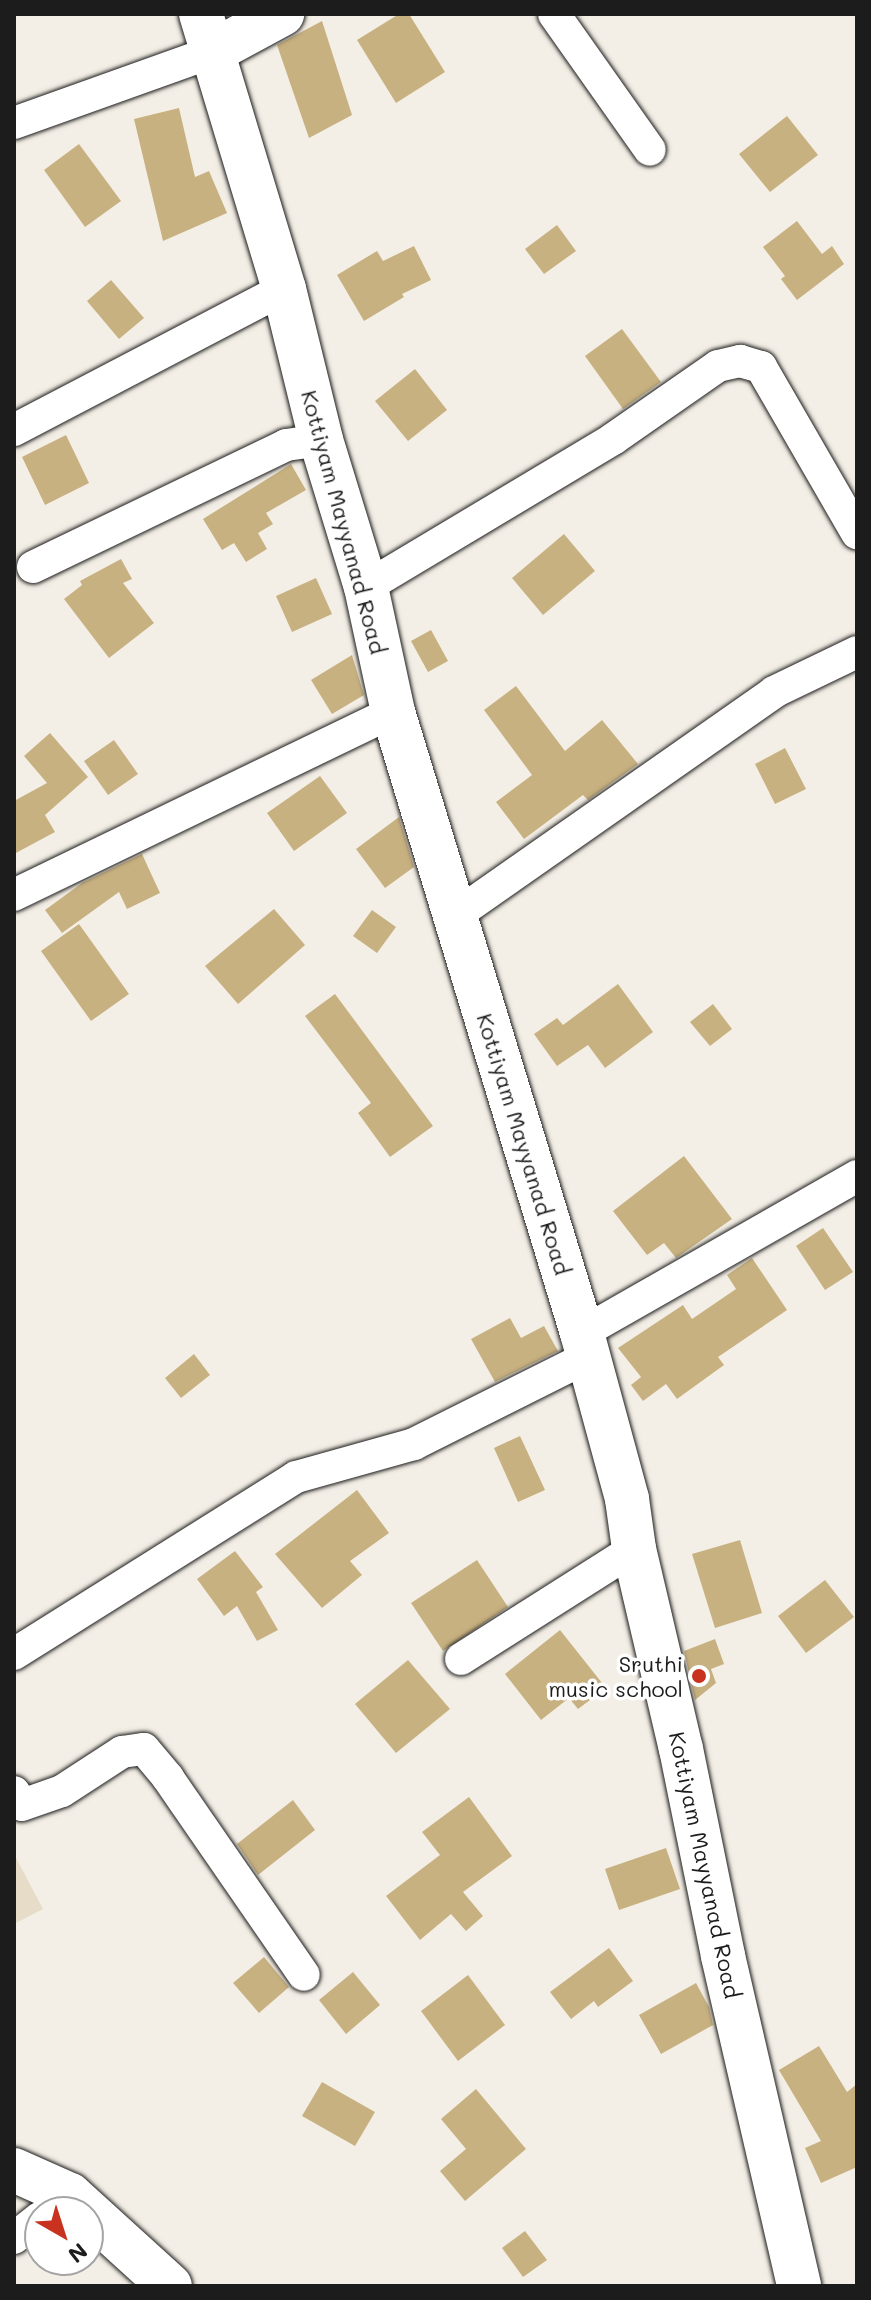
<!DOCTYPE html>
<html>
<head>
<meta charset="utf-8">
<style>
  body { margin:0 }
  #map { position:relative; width:871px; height:2300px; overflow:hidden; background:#f4efe6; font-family:Mali,sans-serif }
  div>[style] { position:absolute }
  .built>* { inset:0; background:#e7dcc7 }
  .building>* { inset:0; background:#c8b180 }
  .roads { filter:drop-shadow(0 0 2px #1c1c1c) drop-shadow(0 0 2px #1c1c1c) }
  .minor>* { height:32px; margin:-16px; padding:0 16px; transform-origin:16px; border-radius:16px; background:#fff }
  .secondary>* { height:44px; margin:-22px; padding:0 22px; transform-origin:22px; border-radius:22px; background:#fff }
  .dots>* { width:22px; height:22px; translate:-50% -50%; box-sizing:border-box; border:4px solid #fff; border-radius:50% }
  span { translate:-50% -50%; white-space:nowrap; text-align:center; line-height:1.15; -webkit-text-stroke:7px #fff; paint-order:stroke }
  .street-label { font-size:22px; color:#1c1c1c }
  .poi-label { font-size:22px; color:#1c1c1c }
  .right { translate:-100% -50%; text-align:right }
  .frame { position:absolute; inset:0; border:16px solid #1c1c1c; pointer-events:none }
  .north { position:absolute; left:24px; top:2196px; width:80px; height:80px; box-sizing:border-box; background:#fff; border:2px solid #a4a4a4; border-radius:50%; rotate:141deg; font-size:22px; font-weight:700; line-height:32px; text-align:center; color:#1c1c1c }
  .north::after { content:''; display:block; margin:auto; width:28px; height:36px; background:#c8321e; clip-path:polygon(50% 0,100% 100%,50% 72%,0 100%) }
</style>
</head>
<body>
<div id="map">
  <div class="built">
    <div style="clip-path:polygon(14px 1854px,43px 1909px,14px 1924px)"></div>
  </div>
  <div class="building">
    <div style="clip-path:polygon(399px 14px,409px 14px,445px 72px,396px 103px,357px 40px)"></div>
    <div style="clip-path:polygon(322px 21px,352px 115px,309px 138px,277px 45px)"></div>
    <div style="clip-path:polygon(179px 108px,195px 177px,209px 171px,227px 213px,163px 241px,134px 119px)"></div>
    <div style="clip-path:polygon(787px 116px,818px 155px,770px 192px,739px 154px)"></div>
    <div style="clip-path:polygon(79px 144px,121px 201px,85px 227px,44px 170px)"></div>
    <div style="clip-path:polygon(797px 221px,822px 254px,832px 246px,844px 264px,797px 300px,781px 279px,785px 276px,763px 247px)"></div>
    <div style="clip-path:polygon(557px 225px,576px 251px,544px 274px,525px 249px)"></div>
    <div style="clip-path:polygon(414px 246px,431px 280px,402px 294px,404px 297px,364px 321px,337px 275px,377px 251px,383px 261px)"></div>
    <div style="clip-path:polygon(111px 280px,144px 318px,119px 339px,87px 301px)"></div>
    <div style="clip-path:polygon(622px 329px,661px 382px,623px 409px,585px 356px)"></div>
    <div style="clip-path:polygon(415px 369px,447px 410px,408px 441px,375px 401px)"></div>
    <div style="clip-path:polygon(66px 435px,89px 483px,45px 505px,22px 457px)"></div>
    <div style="clip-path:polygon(291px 464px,306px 490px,266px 513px,273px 524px,258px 533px,267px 549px,246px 562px,234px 543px,222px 550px,203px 519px)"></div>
    <div style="clip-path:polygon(564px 534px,595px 571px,543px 615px,512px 578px)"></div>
    <div style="clip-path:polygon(121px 559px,132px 579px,123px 583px,154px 623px,109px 658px,64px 599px,82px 585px,80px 581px)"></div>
    <div style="clip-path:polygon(316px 578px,332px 614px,292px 632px,276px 596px)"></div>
    <div style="clip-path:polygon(431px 630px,448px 661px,428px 672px,411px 641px)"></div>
    <div style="clip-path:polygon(352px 655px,364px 695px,332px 714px,311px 680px)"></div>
    <div style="clip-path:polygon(516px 686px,565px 751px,602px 720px,638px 764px,588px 800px,583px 795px,524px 839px,496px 802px,532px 775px,484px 710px)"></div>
    <div style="clip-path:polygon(50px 733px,88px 777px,45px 815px,55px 832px,14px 854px,14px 801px,47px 783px,24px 756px)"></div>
    <div style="clip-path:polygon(114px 740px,138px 774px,108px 795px,84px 761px)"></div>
    <div style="clip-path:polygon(785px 748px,806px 789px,775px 804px,755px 764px)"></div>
    <div style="clip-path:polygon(320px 776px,347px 813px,294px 851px,267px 813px)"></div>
    <div style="clip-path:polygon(399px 817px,414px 867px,385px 888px,356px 849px)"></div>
    <div style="clip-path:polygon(142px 854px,160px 893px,127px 909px,119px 892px,62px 933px,45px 910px,82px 883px)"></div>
    <div style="clip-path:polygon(274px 909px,305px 945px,238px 1004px,205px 966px)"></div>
    <div style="clip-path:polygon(372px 910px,396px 927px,377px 953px,353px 936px)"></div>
    <div style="clip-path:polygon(79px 924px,129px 994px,91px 1021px,41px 951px)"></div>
    <div style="clip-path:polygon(618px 984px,653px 1032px,605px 1068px,588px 1045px,557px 1066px,534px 1034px,557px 1018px,563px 1025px)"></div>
    <div style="clip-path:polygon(335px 994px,433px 1126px,390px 1157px,358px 1113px,371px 1103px,305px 1016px)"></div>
    <div style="clip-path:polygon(713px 1004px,732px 1029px,710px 1046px,690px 1022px)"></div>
    <div style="clip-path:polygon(684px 1156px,732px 1219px,676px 1258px,664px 1243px,647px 1255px,613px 1211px)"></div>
    <div style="clip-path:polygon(823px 1228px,853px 1272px,825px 1290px,796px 1246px)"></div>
    <div style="clip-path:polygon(752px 1258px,787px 1310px,718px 1357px,724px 1365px,677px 1399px,666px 1384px,643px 1401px,631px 1385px,641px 1377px,618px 1348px,683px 1305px,692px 1319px,736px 1289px,727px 1275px)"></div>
    <div style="clip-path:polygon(510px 1318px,521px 1338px,544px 1326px,558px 1351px,495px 1382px,471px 1339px)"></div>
    <div style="clip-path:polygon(194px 1354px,210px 1375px,181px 1398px,165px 1378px)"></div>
    <div style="clip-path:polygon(520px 1436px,545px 1490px,518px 1502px,494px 1448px)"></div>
    <div style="clip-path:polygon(357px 1490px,389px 1533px,350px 1561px,362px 1575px,322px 1608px,275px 1554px)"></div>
    <div style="clip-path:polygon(740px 1540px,762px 1613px,715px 1628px,692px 1554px)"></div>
    <div style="clip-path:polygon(235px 1551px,263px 1587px,256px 1592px,278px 1630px,257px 1641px,237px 1606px,224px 1616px,197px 1579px)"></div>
    <div style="clip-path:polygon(477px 1560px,508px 1607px,443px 1651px,411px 1603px)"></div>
    <div style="clip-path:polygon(825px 1580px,854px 1617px,806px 1653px,778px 1616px)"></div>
    <div style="clip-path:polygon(560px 1630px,606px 1688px,578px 1709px,569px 1698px,541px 1720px,505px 1674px)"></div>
    <div style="clip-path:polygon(715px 1639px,724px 1664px,711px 1669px,716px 1683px,695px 1700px,684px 1651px)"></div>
    <div style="clip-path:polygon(408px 1660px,450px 1709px,396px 1753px,355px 1704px)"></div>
    <div style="clip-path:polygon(469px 1797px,512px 1856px,463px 1892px,483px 1916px,466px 1931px,451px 1914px,420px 1940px,386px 1896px,440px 1855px,422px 1832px)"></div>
    <div style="clip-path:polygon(293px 1800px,315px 1830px,258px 1875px,237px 1844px)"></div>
    <div style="clip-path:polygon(666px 1848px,680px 1889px,619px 1910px,605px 1869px)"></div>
    <div style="clip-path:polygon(609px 1948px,633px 1981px,598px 2007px,594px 2001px,571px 2019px,550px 1992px)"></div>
    <div style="clip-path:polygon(264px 1957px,289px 1987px,259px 2013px,233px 1983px)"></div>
    <div style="clip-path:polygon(353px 1972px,380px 2005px,346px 2034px,319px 2000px)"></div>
    <div style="clip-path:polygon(468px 1975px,505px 2025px,458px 2061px,421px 2011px)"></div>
    <div style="clip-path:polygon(696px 1983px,709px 2007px,713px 2025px,661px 2054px,639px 2015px)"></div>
    <div style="clip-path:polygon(819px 2046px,847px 2092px,857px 2084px,857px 2167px,821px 2183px,805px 2148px,821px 2141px,779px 2070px)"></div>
    <div style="clip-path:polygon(322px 2082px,375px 2112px,355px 2146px,302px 2116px)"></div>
    <div style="clip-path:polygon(476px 2089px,526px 2149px,465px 2201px,440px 2171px,466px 2149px,441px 2119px)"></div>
    <div style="clip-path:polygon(525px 2231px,547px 2260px,523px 2277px,502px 2248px)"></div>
  </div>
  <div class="roads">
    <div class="minor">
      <div style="left:554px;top:14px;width:166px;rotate:54.8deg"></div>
      <div style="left:14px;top:123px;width:210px;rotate:-19.7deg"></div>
      <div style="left:14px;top:430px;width:305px;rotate:-27.6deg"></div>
      <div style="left:33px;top:567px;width:281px;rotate:-25.7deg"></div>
      <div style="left:286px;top:445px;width:35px;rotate:-8deg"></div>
      <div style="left:366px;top:587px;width:288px;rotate:-30.9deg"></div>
      <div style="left:613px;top:439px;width:128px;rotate:-34.8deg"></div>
      <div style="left:718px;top:366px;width:23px;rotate:-13deg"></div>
      <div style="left:740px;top:361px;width:22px;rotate:16deg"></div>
      <div style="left:761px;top:367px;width:192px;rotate:60deg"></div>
      <div style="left:14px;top:895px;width:421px;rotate:-25.8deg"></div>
      <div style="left:456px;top:915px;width:388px;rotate:-35deg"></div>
      <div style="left:774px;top:692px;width:92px;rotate:-25.7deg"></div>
      <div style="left:582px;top:1333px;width:317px;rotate:-29.7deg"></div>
      <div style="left:14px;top:1654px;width:333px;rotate:-32.1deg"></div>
      <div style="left:296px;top:1477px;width:123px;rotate:-15.6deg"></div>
      <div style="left:414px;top:1444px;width:195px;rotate:-26.6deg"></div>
      <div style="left:461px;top:1659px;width:205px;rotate:-32.4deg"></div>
      <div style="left:14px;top:1792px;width:15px;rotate:58deg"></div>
      <div style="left:22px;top:1805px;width:42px;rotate:-19.3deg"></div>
      <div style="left:62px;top:1791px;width:72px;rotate:-33deg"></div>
      <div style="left:122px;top:1752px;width:22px;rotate:-8deg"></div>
      <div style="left:144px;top:1749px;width:38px;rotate:50deg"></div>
      <div style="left:168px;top:1778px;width:239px;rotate:55.4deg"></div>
      <div style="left:14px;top:2238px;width:33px;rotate:-38deg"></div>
    </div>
    <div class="secondary">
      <div style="left:201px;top:14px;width:287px;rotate:73.2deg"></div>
      <div style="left:284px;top:289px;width:155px;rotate:76.2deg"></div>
      <div style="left:321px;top:440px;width:154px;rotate:73deg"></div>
      <div style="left:366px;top:587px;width:128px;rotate:77.8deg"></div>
      <div style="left:393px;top:712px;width:649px;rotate:73.07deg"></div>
      <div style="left:582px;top:1333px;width:172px;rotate:74.8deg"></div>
      <div style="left:627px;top:1499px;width:50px;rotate:82deg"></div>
      <div style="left:634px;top:1549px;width:205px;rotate:76.8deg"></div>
      <div style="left:681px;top:1749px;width:211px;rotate:78.5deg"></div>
      <div style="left:723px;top:1956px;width:339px;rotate:77deg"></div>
      <div style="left:212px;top:52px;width:80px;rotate:-28.5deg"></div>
      <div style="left:14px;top:2170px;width:61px;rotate:24.1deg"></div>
      <div style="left:70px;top:2195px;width:135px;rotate:42.3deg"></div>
    </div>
  </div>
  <div class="dots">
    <div style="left:699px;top:1676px;background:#c8321e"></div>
  </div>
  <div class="street-label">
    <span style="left:344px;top:522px;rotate:75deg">Kottiyam Mayyanad Road</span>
    <span style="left:524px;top:1144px;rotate:73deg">Kottiyam Mayyanad Road</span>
    <span style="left:705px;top:1865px;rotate:78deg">Kottiyam Mayyanad Road</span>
  </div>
  <div class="poi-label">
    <span class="right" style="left:683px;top:1676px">Sruthi<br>music school</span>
  </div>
  <div class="frame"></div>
  <div class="north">N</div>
</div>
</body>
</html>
